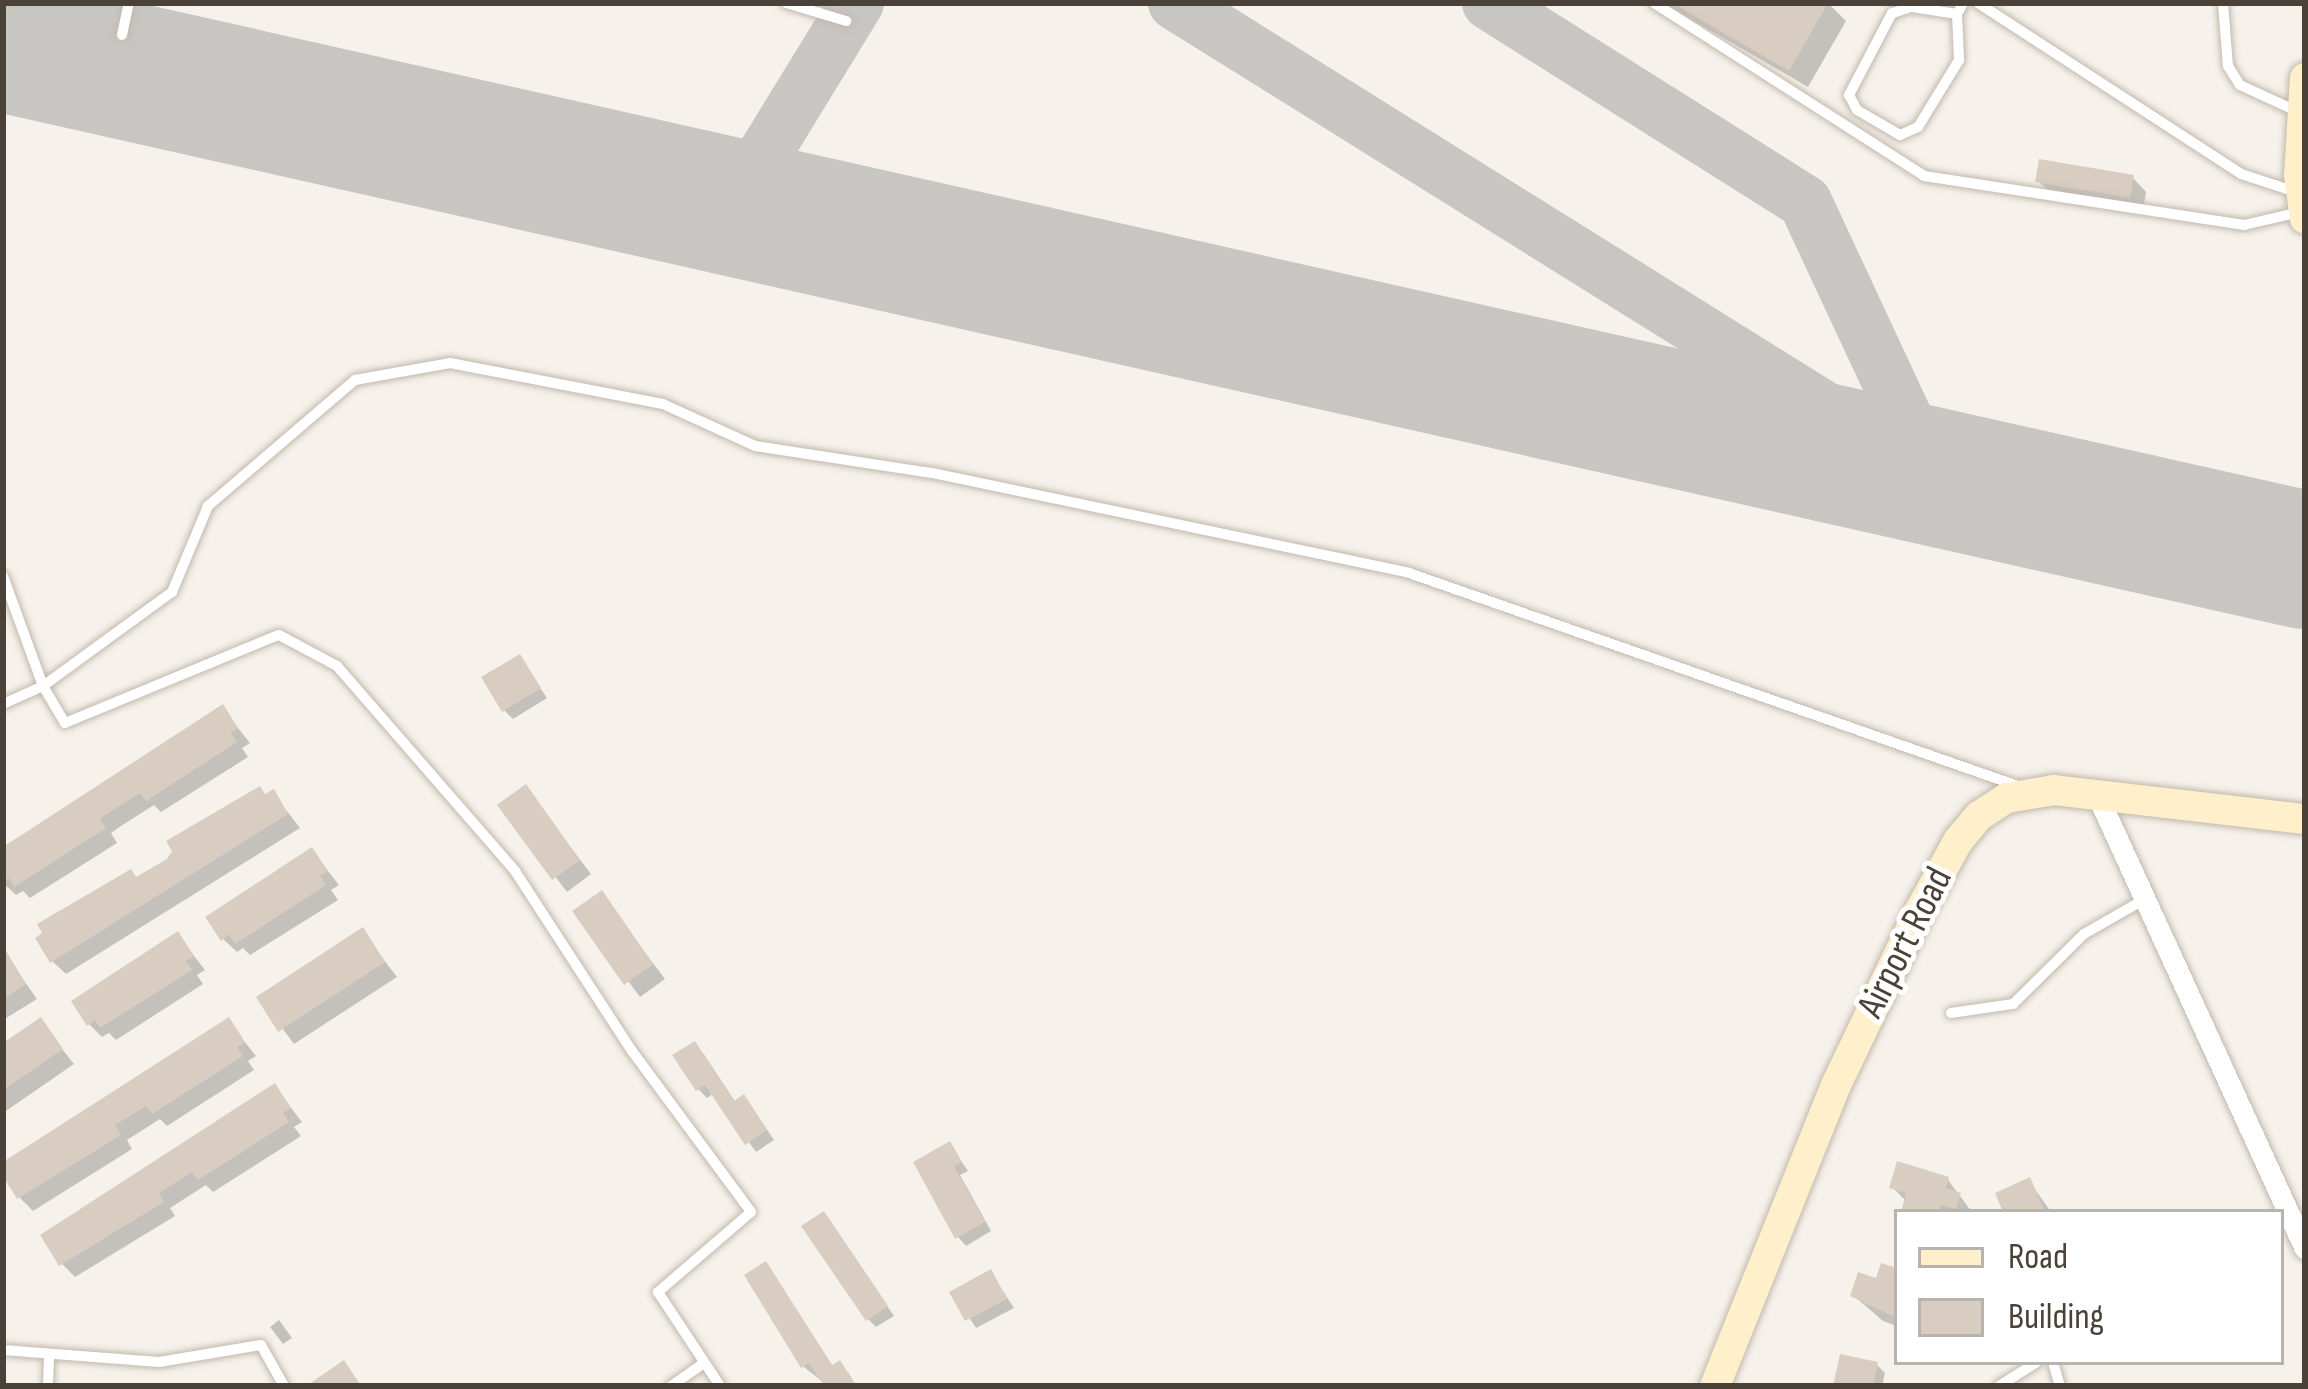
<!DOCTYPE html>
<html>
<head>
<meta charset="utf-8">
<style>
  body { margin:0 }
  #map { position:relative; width:2308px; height:1389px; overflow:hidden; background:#f6f2eb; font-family:"Sofia Sans Condensed",sans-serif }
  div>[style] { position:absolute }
  .shadow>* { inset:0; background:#0003 }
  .taxiway>* { height:54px; margin:-27px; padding:0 27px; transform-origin:27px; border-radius:27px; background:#c8c6c2 }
  .runway>* { height:138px; margin:-69px; padding:0 69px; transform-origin:69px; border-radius:69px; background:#c8c6c2 }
  .building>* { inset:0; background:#d8cdc0 }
  .roads { filter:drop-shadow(0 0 3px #c2b9ad) drop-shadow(0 0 3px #c2b9ad) }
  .lane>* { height:10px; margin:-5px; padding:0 5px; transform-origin:5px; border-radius:5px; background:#fff }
  .street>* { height:21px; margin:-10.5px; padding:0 10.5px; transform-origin:10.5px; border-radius:10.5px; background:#fff }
  .secondary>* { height:30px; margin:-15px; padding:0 15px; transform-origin:15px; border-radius:15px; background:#ffefcb }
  span { translate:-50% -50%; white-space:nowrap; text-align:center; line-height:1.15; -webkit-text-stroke:10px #fff; paint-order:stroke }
  .street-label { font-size:39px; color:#4a4238 }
  .frame { position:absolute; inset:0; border:6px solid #4a4238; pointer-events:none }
  .legend { position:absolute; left:1894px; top:1209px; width:390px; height:156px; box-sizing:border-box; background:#fff; border:3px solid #b7b3af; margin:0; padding:15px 21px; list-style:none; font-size:36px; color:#4a4238 }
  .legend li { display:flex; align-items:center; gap:24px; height:60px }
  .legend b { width:60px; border:3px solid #b7b3af }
</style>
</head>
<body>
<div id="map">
  <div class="shadow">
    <div style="clip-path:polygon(1663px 3px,1828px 3px,1846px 21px,1808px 87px)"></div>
    <div style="clip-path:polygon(2133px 178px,2146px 192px,2143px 210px,2052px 194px,2038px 181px)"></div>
    <div style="clip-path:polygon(519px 657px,547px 698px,513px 719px,504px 710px)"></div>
    <div style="clip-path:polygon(222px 708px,250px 743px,242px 748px,248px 757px,161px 812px,154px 805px,121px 826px,111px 833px,117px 843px,30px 898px,23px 891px,16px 895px,3px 883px,3px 851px)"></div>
    <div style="clip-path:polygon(525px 788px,591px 874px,567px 892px,501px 806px)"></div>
    <div style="clip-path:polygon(273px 793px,300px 828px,66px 974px,52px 961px)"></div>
    <div style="clip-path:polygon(312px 851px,339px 885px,331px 890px,338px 900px,250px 955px,243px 948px,237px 952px,223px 939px)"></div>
    <div style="clip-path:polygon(601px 894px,665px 979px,640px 997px,576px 911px)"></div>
    <div style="clip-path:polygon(362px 931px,397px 977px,294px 1044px,260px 998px)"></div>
    <div style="clip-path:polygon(178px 935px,205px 970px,197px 975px,203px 984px,116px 1040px,109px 1033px,102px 1037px,89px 1024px)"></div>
    <div style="clip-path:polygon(8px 958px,37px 999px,3px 1020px,3px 961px)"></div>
    <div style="clip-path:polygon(40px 1021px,74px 1064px,3px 1113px,3px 1047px)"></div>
    <div style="clip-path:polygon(228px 1021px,256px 1056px,248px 1061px,254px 1070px,167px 1126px,160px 1119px,127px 1140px,132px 1149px,33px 1211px,19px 1197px,3px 1166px)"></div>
    <div style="clip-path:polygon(703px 1053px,736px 1103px,752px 1107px,774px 1140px,756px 1152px,714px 1093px,707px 1098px,698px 1089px)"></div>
    <div style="clip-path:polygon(275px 1087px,302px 1122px,294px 1127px,301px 1136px,213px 1192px,206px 1185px,170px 1208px,175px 1216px,75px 1277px,62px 1264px)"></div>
    <div style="clip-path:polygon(950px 1145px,968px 1171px,960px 1175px,991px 1231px,966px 1246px,958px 1237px)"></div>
    <div style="clip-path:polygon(1948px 1180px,1972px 1212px,1904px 1212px,1907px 1202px,1892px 1187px)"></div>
    <div style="clip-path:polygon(2029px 1181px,2051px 1212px,2006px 1212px)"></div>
    <div style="clip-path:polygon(831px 1224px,894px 1316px,876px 1327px,868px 1319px)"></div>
    <div style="clip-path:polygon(766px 1264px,834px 1368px,848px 1372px,856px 1386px,828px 1386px,804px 1367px,748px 1276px)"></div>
    <div style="clip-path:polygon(1897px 1271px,1897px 1326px,1883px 1321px,1854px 1296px)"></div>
    <div style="clip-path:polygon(991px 1273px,1014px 1308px,976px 1328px,953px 1293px)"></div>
    <div style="clip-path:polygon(279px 1320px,292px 1338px,283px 1344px,270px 1327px)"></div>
    <div style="clip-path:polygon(1877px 1365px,1885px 1373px,1882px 1386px,1836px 1386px)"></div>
  </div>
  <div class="taxiway">
    <div style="left:1175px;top:3px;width:893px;rotate:31.96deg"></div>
    <div style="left:1489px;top:3px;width:373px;rotate:32.2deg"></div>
    <div style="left:1805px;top:202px;width:302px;rotate:65deg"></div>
    <div style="left:732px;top:207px;width:239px;rotate:-58.5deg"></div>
  </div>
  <div class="runway">
    <div style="left:3px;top:43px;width:2359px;rotate:12.66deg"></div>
  </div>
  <div class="building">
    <div style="clip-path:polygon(1672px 3px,1828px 3px,1789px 71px)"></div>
    <div style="clip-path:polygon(2039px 159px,2134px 175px,2130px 198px,2035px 182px)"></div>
    <div style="clip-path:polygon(520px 654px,541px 688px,502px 712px,481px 677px)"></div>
    <div style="clip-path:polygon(223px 704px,238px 728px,231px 733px,237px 742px,146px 801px,140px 793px,107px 814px,100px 819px,106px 828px,14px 887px,9px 878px,3px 882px,3px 847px)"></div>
    <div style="clip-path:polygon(526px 784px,580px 860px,552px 880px,497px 805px)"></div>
    <div style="clip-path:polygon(260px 786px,265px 794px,274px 789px,288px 814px,50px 963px,35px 938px,42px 933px,37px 924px,131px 869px,136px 877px,167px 859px,172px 851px,166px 841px)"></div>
    <div style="clip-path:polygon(312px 847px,328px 871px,320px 876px,326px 885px,235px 944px,229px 935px,221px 941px,205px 917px)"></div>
    <div style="clip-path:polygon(602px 890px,653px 964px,624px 985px,572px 911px)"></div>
    <div style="clip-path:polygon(363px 927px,385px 962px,278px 1032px,256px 997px)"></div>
    <div style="clip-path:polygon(178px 931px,194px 956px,186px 961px,192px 970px,100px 1028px,95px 1020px,87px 1026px,71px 1001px)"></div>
    <div style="clip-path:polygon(3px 946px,26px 984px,3px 999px)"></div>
    <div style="clip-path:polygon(41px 1017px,63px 1049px,3px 1090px,3px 1043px)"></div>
    <div style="clip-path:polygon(229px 1017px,245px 1042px,237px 1047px,243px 1056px,152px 1114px,146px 1106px,115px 1125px,121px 1135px,17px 1199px,3px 1176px,3px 1162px)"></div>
    <div style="clip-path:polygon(695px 1041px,734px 1101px,744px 1094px,767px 1130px,745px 1145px,705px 1085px,696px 1091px,672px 1055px)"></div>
    <div style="clip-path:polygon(275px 1083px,291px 1108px,283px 1113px,289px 1122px,198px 1180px,192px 1172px,159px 1193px,164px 1202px,59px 1266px,40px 1235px)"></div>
    <div style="clip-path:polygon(950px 1141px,962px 1162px,954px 1166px,985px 1222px,955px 1239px,913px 1162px)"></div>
    <div style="clip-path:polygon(1897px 1161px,1949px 1177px,1946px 1188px,1961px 1193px,1956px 1209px,1941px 1205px,1939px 1212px,1901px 1212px,1906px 1193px,1889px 1188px)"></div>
    <div style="clip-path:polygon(2030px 1177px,2045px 1212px,2003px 1212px,1995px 1193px)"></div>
    <div style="clip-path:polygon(824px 1211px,888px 1306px,866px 1321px,801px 1226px)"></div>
    <div style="clip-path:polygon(766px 1261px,832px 1365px,840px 1360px,856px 1386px,824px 1386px,809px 1363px,801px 1368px,744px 1275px)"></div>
    <div style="clip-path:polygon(1881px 1263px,1897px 1268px,1897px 1318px,1850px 1296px,1858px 1272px,1876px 1278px)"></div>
    <div style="clip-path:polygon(991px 1269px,1007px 1299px,965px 1321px,949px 1292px)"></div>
    <div style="clip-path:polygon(1840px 1354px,1878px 1362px,1873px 1386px,1833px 1386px)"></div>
    <div style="clip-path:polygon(344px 1360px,361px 1386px,306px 1386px)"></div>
  </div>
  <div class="roads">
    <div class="lane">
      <div style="left:786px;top:3px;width:63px;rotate:16.7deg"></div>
      <div style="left:1654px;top:3px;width:321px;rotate:32.6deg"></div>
      <div style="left:1924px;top:176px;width:324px;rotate:8.7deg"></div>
      <div style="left:2244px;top:225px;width:57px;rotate:-13.1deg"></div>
      <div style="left:1978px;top:3px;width:314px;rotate:33deg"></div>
      <div style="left:2241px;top:174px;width:58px;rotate:18.1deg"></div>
      <div style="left:2223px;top:3px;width:63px;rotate:85.5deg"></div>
      <div style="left:2228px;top:66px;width:22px;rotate:58deg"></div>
      <div style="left:2240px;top:85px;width:67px;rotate:24.7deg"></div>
      <div style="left:1957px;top:14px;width:47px;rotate:-171.3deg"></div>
      <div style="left:1911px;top:7px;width:20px;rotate:162deg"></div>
      <div style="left:1892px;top:13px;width:93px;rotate:117.7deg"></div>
      <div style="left:1849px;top:95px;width:17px;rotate:62deg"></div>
      <div style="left:1857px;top:110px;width:50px;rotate:30.2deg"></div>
      <div style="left:1900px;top:135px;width:20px;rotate:-24deg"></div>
      <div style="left:1918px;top:127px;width:79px;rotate:-58.5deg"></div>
      <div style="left:1959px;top:60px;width:46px;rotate:-92.5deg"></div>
      <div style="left:1957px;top:14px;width:13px;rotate:-61deg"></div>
      <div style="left:122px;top:35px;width:33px;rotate:-78deg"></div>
      <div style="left:3px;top:576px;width:117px;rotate:70deg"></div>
      <div style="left:43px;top:686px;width:43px;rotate:59.3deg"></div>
      <div style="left:65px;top:723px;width:231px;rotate:-22.4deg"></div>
      <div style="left:279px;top:635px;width:66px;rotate:28.1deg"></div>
      <div style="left:337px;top:666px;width:271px;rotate:49deg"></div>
      <div style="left:515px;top:871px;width:215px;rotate:57deg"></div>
      <div style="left:632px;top:1051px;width:200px;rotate:53.5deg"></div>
      <div style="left:751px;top:1212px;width:123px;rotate:139.3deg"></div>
      <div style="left:658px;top:1292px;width:113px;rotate:56.6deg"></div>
      <div style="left:3px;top:704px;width:44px;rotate:-24.2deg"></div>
      <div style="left:43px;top:686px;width:160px;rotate:-36.1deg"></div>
      <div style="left:172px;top:592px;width:93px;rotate:-67.3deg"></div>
      <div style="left:208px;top:506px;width:194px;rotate:-40.6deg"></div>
      <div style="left:355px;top:380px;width:97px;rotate:-10.1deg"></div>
      <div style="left:450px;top:363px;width:217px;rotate:10.9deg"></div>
      <div style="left:663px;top:404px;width:101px;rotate:24.5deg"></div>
      <div style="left:755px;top:446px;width:179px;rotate:8.7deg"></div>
      <div style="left:932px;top:473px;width:487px;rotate:11.8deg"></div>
      <div style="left:1409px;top:573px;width:645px;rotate:19.28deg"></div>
      <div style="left:1951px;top:1013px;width:63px;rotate:-8.3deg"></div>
      <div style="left:2013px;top:1004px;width:100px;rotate:-44.6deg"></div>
      <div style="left:2084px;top:934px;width:70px;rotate:-29.8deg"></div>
      <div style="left:3px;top:1350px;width:156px;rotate:4.4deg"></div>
      <div style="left:159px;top:1362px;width:103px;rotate:-9.5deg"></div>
      <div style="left:261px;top:1345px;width:47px;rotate:60.7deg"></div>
      <div style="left:2053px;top:1362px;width:25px;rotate:74deg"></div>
      <div style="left:48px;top:1386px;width:31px;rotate:-88deg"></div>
      <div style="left:671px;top:1386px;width:40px;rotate:-34.9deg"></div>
      <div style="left:1999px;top:1386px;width:45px;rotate:-32.3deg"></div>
    </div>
    <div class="street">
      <div style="left:2099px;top:799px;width:494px;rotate:65.4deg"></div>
    </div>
    <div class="secondary">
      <div style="left:2305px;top:78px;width:97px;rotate:93.5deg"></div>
      <div style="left:2299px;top:175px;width:44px;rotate:82.2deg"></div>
      <div style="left:1715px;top:1386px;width:327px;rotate:-68.1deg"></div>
      <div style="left:1837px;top:1083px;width:190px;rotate:-64.4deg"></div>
      <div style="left:1919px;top:912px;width:81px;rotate:-61.2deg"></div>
      <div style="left:1958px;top:841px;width:33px;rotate:-50deg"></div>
      <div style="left:1979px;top:816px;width:33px;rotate:-33deg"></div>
      <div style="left:2007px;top:798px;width:48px;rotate:-9.7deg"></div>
      <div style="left:2054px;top:790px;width:253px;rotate:6.6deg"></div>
    </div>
  </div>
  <div class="street-label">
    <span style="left:1906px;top:943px;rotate:-63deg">Airport Road</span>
  </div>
  <div class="frame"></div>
  <ul class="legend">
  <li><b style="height:15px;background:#ffefcb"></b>Road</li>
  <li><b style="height:33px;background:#d8cdc0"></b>Building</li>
  </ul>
</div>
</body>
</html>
